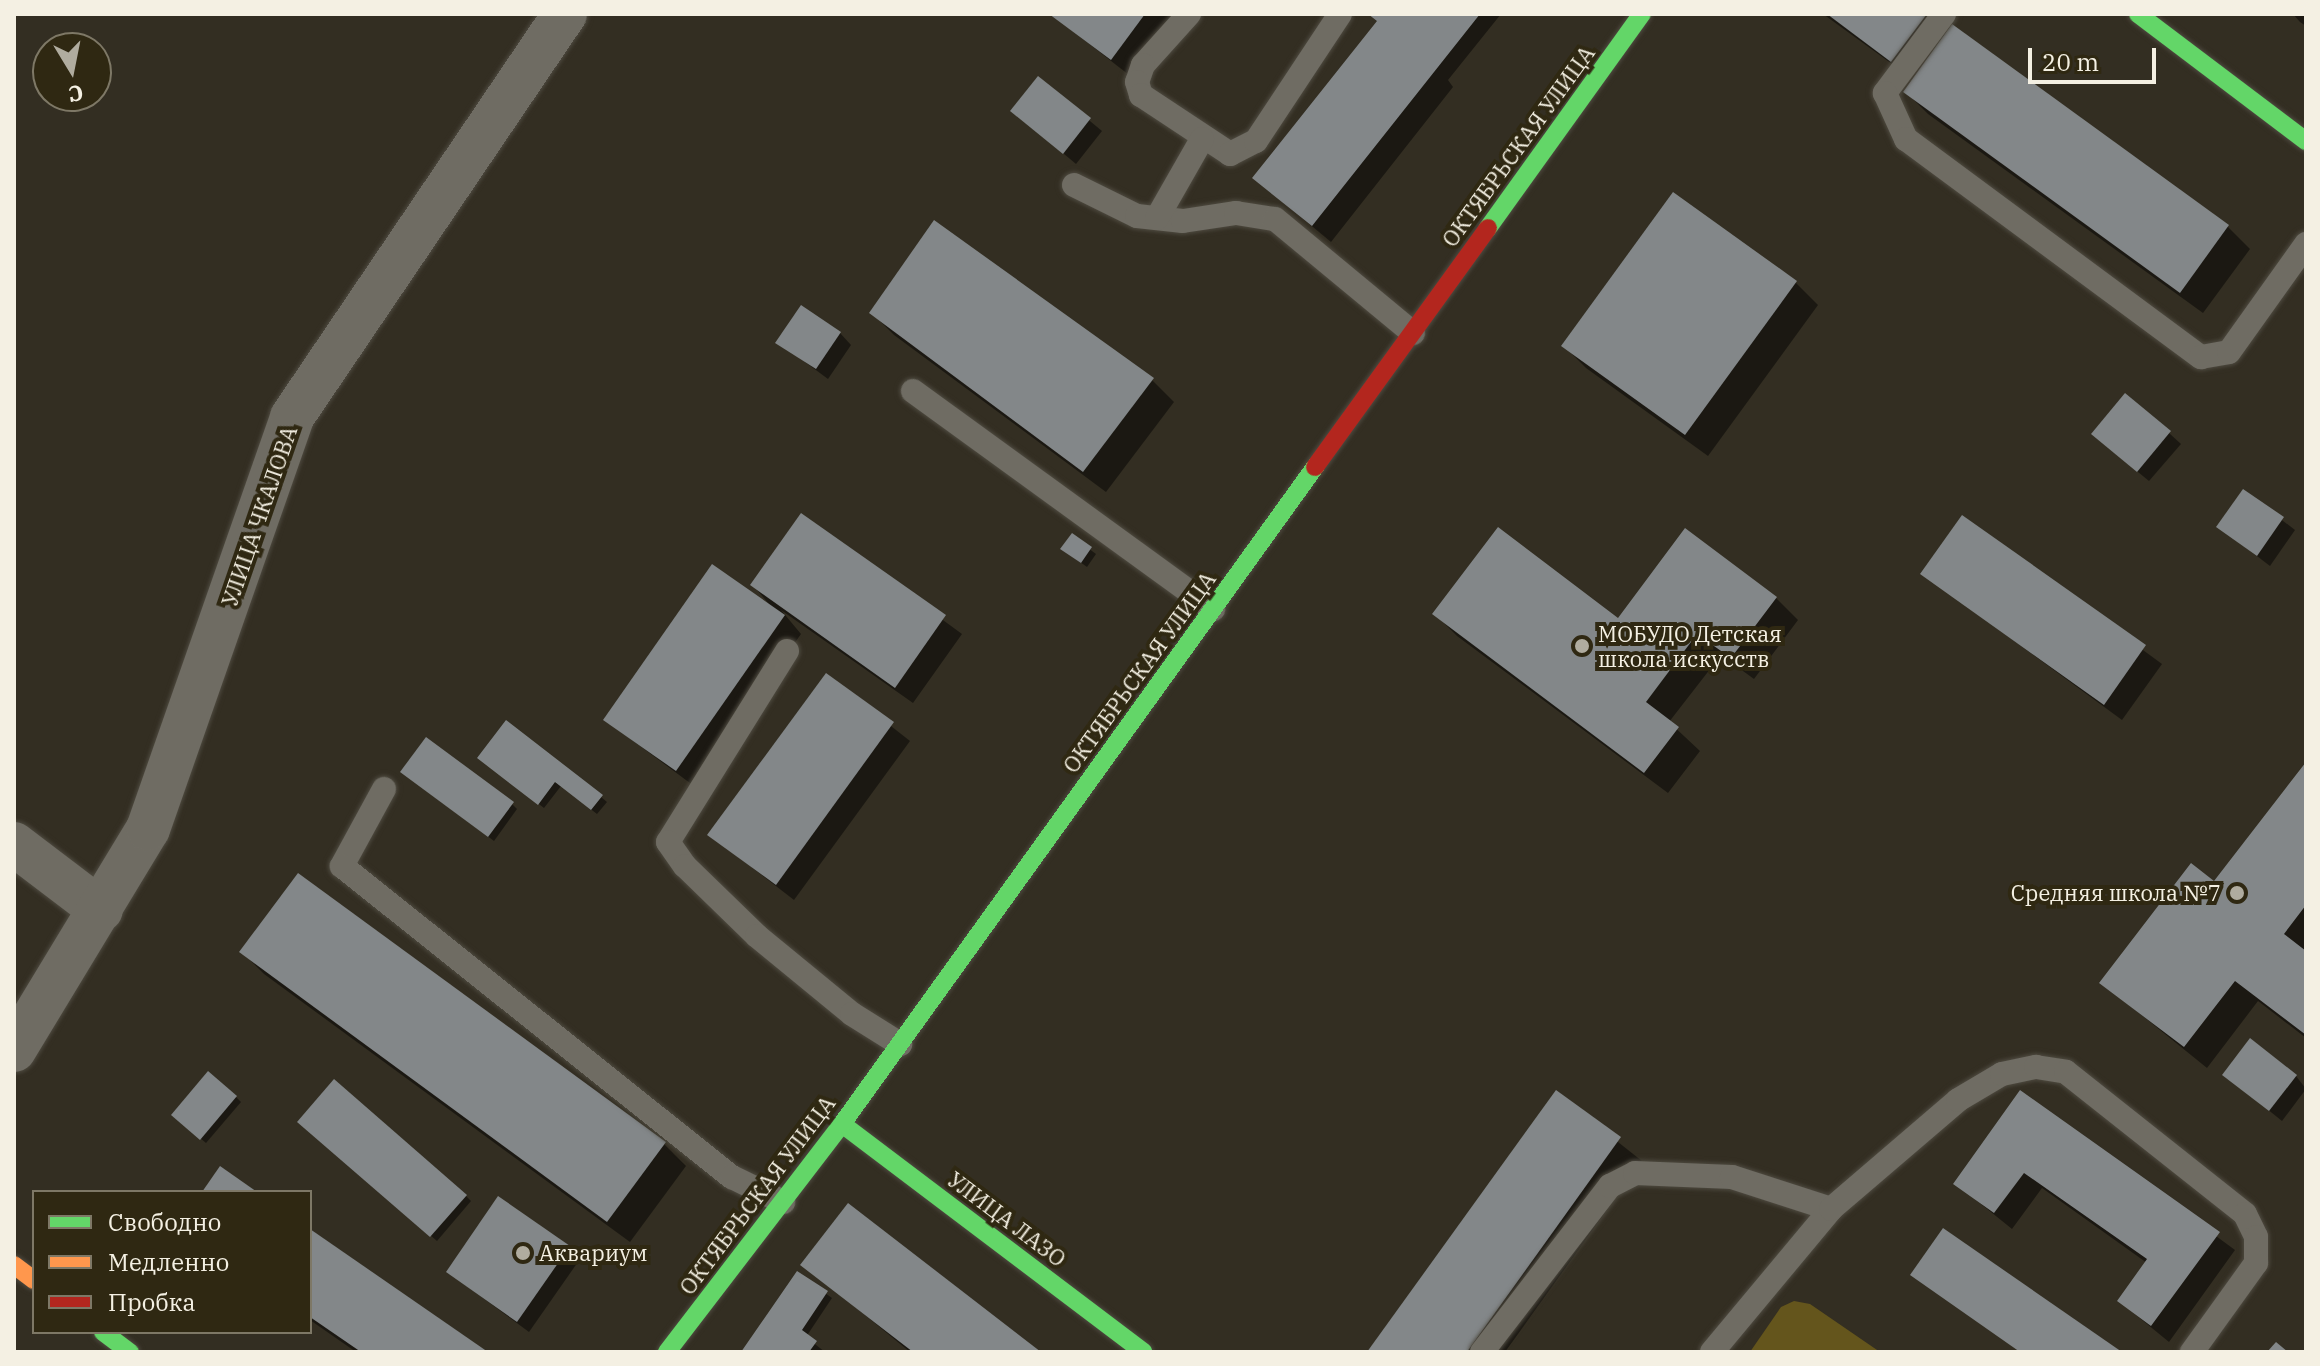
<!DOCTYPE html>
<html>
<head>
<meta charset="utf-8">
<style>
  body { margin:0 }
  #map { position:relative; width:2320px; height:1366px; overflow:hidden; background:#332e22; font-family:"IBM Plex Serif",serif }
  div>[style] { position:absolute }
  .green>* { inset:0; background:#64551c }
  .shadow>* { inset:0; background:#0007 }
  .building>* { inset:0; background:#838789 }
  .roads { filter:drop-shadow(0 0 2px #4e4a40) drop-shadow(0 0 2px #4e4a40) }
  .lane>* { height:24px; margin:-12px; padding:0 12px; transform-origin:12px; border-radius:12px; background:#6f6c63 }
  .street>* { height:44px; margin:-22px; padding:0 22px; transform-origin:22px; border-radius:22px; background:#6f6c63 }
  .fast>* { height:18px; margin:-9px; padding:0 9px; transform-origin:9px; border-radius:9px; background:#63d668 }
  .slow>* { height:18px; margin:-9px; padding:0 9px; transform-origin:9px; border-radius:9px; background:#ff974d }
  .jam>* { height:18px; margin:-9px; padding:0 9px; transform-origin:9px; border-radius:9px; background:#b3261e }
  .dots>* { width:22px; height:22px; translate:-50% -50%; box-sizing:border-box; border:4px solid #2f2812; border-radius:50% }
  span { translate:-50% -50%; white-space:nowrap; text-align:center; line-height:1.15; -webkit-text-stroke:8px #2f2812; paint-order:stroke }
  .street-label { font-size:22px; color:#f4f0e3 }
  .poi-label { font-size:22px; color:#f4f0e3 }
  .left { translate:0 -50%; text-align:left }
  .right { translate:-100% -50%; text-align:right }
  .frame { position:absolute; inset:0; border:16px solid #f4f0e3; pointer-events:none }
  .legend { position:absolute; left:32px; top:1190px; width:280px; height:144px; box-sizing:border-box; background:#2f2812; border:2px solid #7e7866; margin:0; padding:10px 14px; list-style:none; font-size:24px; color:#f4f0e3 }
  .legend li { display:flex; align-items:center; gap:16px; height:40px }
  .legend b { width:40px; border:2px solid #7e7866 }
  .north { position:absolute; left:32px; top:32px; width:80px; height:80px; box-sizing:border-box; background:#2f2812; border:2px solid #7e7866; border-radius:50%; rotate:170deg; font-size:22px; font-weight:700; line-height:32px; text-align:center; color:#f4f0e3 }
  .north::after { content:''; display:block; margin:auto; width:28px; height:36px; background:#b0ac9f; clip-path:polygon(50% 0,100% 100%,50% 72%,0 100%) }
  .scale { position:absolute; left:2028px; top:48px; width:128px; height:36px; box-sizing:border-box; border:4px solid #f4f0e3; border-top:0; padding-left:10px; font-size:24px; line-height:28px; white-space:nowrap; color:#f4f0e3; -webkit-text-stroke:6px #2f2812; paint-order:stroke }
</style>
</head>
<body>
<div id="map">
  <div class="green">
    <div style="clip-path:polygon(1794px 1301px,1810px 1304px,1880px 1352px,1750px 1352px,1781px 1307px)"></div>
  </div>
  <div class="shadow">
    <div style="clip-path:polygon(1051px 14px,1175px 14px,1129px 75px)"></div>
    <div style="clip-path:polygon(1371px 14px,1501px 14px,1448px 80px,1453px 87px,1331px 242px,1254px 178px,1379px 22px)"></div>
    <div style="clip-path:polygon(1823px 14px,1948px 14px,1910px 77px)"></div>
    <div style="clip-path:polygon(2293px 14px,2306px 14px,2306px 26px,2300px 22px)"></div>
    <div style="clip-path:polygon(1953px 27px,2228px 227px,2250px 249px,2203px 313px,1928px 114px,1906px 92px)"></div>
    <div style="clip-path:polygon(1038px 78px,1102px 131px,1076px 164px,1013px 111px)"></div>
    <div style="clip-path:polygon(1674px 194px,1796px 283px,1818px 305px,1708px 456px,1586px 368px,1564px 346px)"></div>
    <div style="clip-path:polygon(872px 313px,1152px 380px,1174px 402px,1106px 492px,894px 335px)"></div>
    <div style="clip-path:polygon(840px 333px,851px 345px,828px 379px,778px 342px)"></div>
    <div style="clip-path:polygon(2169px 433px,2181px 444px,2149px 481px,2105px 445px)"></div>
    <div style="clip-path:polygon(2244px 491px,2295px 530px,2270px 566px,2219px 527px)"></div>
    <div style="clip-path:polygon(801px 516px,962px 634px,913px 703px,781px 610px,801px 634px,694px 786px,605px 720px,773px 609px,753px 585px)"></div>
    <div style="clip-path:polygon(1963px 518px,2162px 664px,2122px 720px,1923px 574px)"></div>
    <div style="clip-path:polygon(1072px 536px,1096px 554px,1087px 567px,1062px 549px)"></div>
    <div style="clip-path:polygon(1776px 598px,1798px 620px,1754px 679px,1721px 655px,1669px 722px,1700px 751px,1668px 793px,1457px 636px,1435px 614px,1619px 620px)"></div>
    <div style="clip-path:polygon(826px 675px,910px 741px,794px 900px,710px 835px)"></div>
    <div style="clip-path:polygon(479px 758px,601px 797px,607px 802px,597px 814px,561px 786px,544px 808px)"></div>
    <div style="clip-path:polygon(2306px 765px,2306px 1038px,2258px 1001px,2207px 1068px,2102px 983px,2215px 884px)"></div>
    <div style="clip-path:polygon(408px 777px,512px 804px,517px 809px,494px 841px)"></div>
    <div style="clip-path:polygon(242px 952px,664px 1144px,686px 1166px,630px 1242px,264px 974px)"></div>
    <div style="clip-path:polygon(2225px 1075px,2296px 1076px,2306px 1089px,2282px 1121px)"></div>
    <div style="clip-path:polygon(1556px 1093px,1642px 1161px,1505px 1352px,1370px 1352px)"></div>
    <div style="clip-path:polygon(2021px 1093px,2235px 1250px,2169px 1342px,2119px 1301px,2147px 1263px,2042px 1188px,2012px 1229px,1955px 1183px)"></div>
    <div style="clip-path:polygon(236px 1097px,241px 1102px,206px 1143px,179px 1120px)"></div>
    <div style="clip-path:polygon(305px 1127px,466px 1196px,471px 1201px,437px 1241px)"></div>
    <div style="clip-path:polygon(310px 1231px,485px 1352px,356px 1352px,310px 1320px)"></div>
    <div style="clip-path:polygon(569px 1248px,580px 1259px,529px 1332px,448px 1272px)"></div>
    <div style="clip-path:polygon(803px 1264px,1038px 1352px,910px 1352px)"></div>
    <div style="clip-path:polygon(798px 1274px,832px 1298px,806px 1337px,825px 1352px,743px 1352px)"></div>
  </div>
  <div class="building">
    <div style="clip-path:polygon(1049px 14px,1145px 14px,1111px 60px)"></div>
    <div style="clip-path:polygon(1368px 14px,1480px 14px,1312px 226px,1252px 178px,1377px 21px)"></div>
    <div style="clip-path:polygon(1827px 14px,1927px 14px,1891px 62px)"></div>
    <div style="clip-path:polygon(1952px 24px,2229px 225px,2180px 293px,1903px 92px)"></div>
    <div style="clip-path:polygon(1038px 76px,1091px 118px,1063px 154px,1010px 111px)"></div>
    <div style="clip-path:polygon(1673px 192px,1797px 281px,1685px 435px,1561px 346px)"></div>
    <div style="clip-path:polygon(934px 220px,1154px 378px,1083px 472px,869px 313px)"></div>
    <div style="clip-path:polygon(801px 305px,841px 332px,816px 369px,775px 343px)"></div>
    <div style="clip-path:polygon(2125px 393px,2171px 431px,2137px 472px,2091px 434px)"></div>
    <div style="clip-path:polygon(2243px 489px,2284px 517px,2257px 556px,2216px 527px)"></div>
    <div style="clip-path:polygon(801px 513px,946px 615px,895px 688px,750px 585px)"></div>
    <div style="clip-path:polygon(1962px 515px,2146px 645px,2104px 705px,1920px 574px)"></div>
    <div style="clip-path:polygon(1498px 527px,1618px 618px,1685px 528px,1777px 597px,1731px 658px,1697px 634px,1646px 702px,1679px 727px,1644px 773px,1432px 614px)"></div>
    <div style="clip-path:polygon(1072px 533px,1092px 547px,1081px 563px,1060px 549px)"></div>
    <div style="clip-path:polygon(712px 564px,785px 615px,676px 771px,603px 720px)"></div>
    <div style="clip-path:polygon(826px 673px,894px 722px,776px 885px,707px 835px)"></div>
    <div style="clip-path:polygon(506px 720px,603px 795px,591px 810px,555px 782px,538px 805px,477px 758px)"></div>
    <div style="clip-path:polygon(426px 737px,514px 802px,488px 837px,400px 772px)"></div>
    <div style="clip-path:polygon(2306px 762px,2306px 905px,2284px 934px,2306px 951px,2306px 1035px,2235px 981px,2184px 1047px,2099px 983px,2191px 863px,2214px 881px)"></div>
    <div style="clip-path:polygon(298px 873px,666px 1142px,607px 1222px,239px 952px)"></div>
    <div style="clip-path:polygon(2250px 1038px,2297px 1075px,2269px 1111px,2222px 1075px)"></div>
    <div style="clip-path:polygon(208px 1071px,237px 1096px,200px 1140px,171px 1115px)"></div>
    <div style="clip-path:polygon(334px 1079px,467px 1195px,430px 1237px,297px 1122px)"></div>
    <div style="clip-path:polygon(1556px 1090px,1621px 1137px,1467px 1352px,1367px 1352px)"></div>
    <div style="clip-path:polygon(2020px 1090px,2220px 1232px,2151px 1326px,2117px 1301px,2147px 1259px,2024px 1173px,1994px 1213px,1953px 1184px)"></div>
    <div style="clip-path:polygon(220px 1166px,257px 1192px,202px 1192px)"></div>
    <div style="clip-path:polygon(498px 1196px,570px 1246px,517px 1322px,446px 1272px)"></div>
    <div style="clip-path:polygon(848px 1203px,1041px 1352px,913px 1352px,800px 1265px)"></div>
    <div style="clip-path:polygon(1943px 1228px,2122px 1352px,2020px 1352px,1910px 1275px)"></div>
    <div style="clip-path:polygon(310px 1229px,488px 1352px,361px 1352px,310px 1317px)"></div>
    <div style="clip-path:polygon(797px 1271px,828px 1291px,802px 1330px,817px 1341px,809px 1352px,741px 1352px)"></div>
    <div style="clip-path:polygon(2276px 1342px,2288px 1352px,2267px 1352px)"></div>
  </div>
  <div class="roads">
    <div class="lane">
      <div style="left:1189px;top:14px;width:69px;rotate:132deg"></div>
      <div style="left:1143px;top:65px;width:18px;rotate:109deg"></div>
      <div style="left:1137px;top:82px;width:14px;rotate:73deg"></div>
      <div style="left:1141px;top:95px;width:107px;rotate:33.5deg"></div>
      <div style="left:1230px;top:154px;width:29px;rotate:-27deg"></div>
      <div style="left:1256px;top:141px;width:152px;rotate:-56.5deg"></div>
      <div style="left:1944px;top:14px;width:99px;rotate:126.8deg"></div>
      <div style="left:1885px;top:93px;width:51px;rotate:65.5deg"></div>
      <div style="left:1906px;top:139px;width:367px;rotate:36.5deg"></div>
      <div style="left:2201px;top:357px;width:28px;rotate:-10deg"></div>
      <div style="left:2229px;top:352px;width:133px;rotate:-54.5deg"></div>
      <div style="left:1074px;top:185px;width:70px;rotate:26.2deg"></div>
      <div style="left:1137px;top:216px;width:46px;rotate:6.2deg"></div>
      <div style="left:1183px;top:221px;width:54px;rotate:-8.6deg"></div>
      <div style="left:1236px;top:213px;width:39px;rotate:9deg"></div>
      <div style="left:1275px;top:219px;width:179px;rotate:39.6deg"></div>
      <div style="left:1157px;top:218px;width:91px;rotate:-60.3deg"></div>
      <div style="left:913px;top:391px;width:371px;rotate:36deg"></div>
      <div style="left:787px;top:651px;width:225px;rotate:121.9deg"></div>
      <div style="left:668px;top:842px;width:29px;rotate:55deg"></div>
      <div style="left:685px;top:866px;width:100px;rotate:44.2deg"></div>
      <div style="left:757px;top:936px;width:123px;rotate:39.4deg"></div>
      <div style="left:852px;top:1014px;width:57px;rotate:32deg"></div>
      <div style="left:384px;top:789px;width:88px;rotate:118.6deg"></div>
      <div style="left:342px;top:866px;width:499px;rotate:38.6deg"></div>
      <div style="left:732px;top:1177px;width:57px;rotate:26.1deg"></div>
      <div style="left:1482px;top:1352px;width:210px;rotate:-52.4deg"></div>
      <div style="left:1610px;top:1186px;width:28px;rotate:-27deg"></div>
      <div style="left:1635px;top:1173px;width:97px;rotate:2.4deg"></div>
      <div style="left:1732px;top:1177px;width:104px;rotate:17.9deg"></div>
      <div style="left:1712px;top:1352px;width:186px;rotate:-50.2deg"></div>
      <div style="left:1831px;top:1209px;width:167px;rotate:-40.6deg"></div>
      <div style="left:1958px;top:1100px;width:51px;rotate:-30.6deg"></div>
      <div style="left:2002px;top:1074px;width:35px;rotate:-12deg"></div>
      <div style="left:2036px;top:1067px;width:30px;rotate:9deg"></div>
      <div style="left:2066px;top:1072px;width:228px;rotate:38.4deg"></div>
      <div style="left:2245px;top:1214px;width:25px;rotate:64deg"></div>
      <div style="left:2256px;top:1237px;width:26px;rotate:90deg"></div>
      <div style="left:2256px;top:1263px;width:110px;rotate:125.7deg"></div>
    </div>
    <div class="street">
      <div style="left:14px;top:844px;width:109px;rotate:37.2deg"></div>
      <div style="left:14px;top:1050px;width:258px;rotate:-58.8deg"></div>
      <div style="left:148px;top:829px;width:436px;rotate:-70.7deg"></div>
      <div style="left:292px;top:417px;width:487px;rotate:-55.9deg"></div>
    </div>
    <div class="fast">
      <div style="left:2138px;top:14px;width:211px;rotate:37.1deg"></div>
      <div style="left:1488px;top:228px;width:264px;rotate:-54.3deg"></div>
      <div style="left:842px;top:1124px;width:378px;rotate:37.1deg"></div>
      <div style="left:103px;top:1332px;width:34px;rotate:37deg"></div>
      <div style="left:667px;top:1352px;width:287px;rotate:-52.5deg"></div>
      <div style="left:842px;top:1124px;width:810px;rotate:-54.25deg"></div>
    </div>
    <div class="slow">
      <div style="left:14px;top:1265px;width:25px;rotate:37deg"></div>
    </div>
    <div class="jam">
      <div style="left:1315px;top:467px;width:295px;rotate:-54.1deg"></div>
    </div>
  </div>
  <div class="dots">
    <div style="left:1582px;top:646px;background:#b0ac9f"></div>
    <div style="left:2237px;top:893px;background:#b0ac9f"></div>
    <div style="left:523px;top:1253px;background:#b0ac9f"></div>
  </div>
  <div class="street-label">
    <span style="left:1518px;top:146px;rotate:-54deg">ОКТЯБРЬСКАЯ УЛИЦА</span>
    <span style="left:259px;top:516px;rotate:-71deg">УЛИЦА ЧКАЛОВА</span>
    <span style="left:1139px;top:672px;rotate:-54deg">ОКТЯБРЬСКАЯ УЛИЦА</span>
    <span style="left:757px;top:1195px;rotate:-53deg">ОКТЯБРЬСКАЯ УЛИЦА</span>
    <span style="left:1007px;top:1219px;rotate:37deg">УЛИЦА ЛАЗО</span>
  </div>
  <div class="poi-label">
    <span class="left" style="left:1598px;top:646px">МОБУДО Детская<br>школа искусcтв</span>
    <span class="right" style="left:2221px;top:893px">Средняя школа №7</span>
    <span class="left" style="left:539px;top:1253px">Аквариум</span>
  </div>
  <div class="frame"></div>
  <ul class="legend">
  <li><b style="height:10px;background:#63d668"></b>Свободно</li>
  <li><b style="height:10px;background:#ff974d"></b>Медленно</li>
  <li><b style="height:10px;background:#b3261e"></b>Пробка</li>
  </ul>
  <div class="north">С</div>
  <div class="scale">20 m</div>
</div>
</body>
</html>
